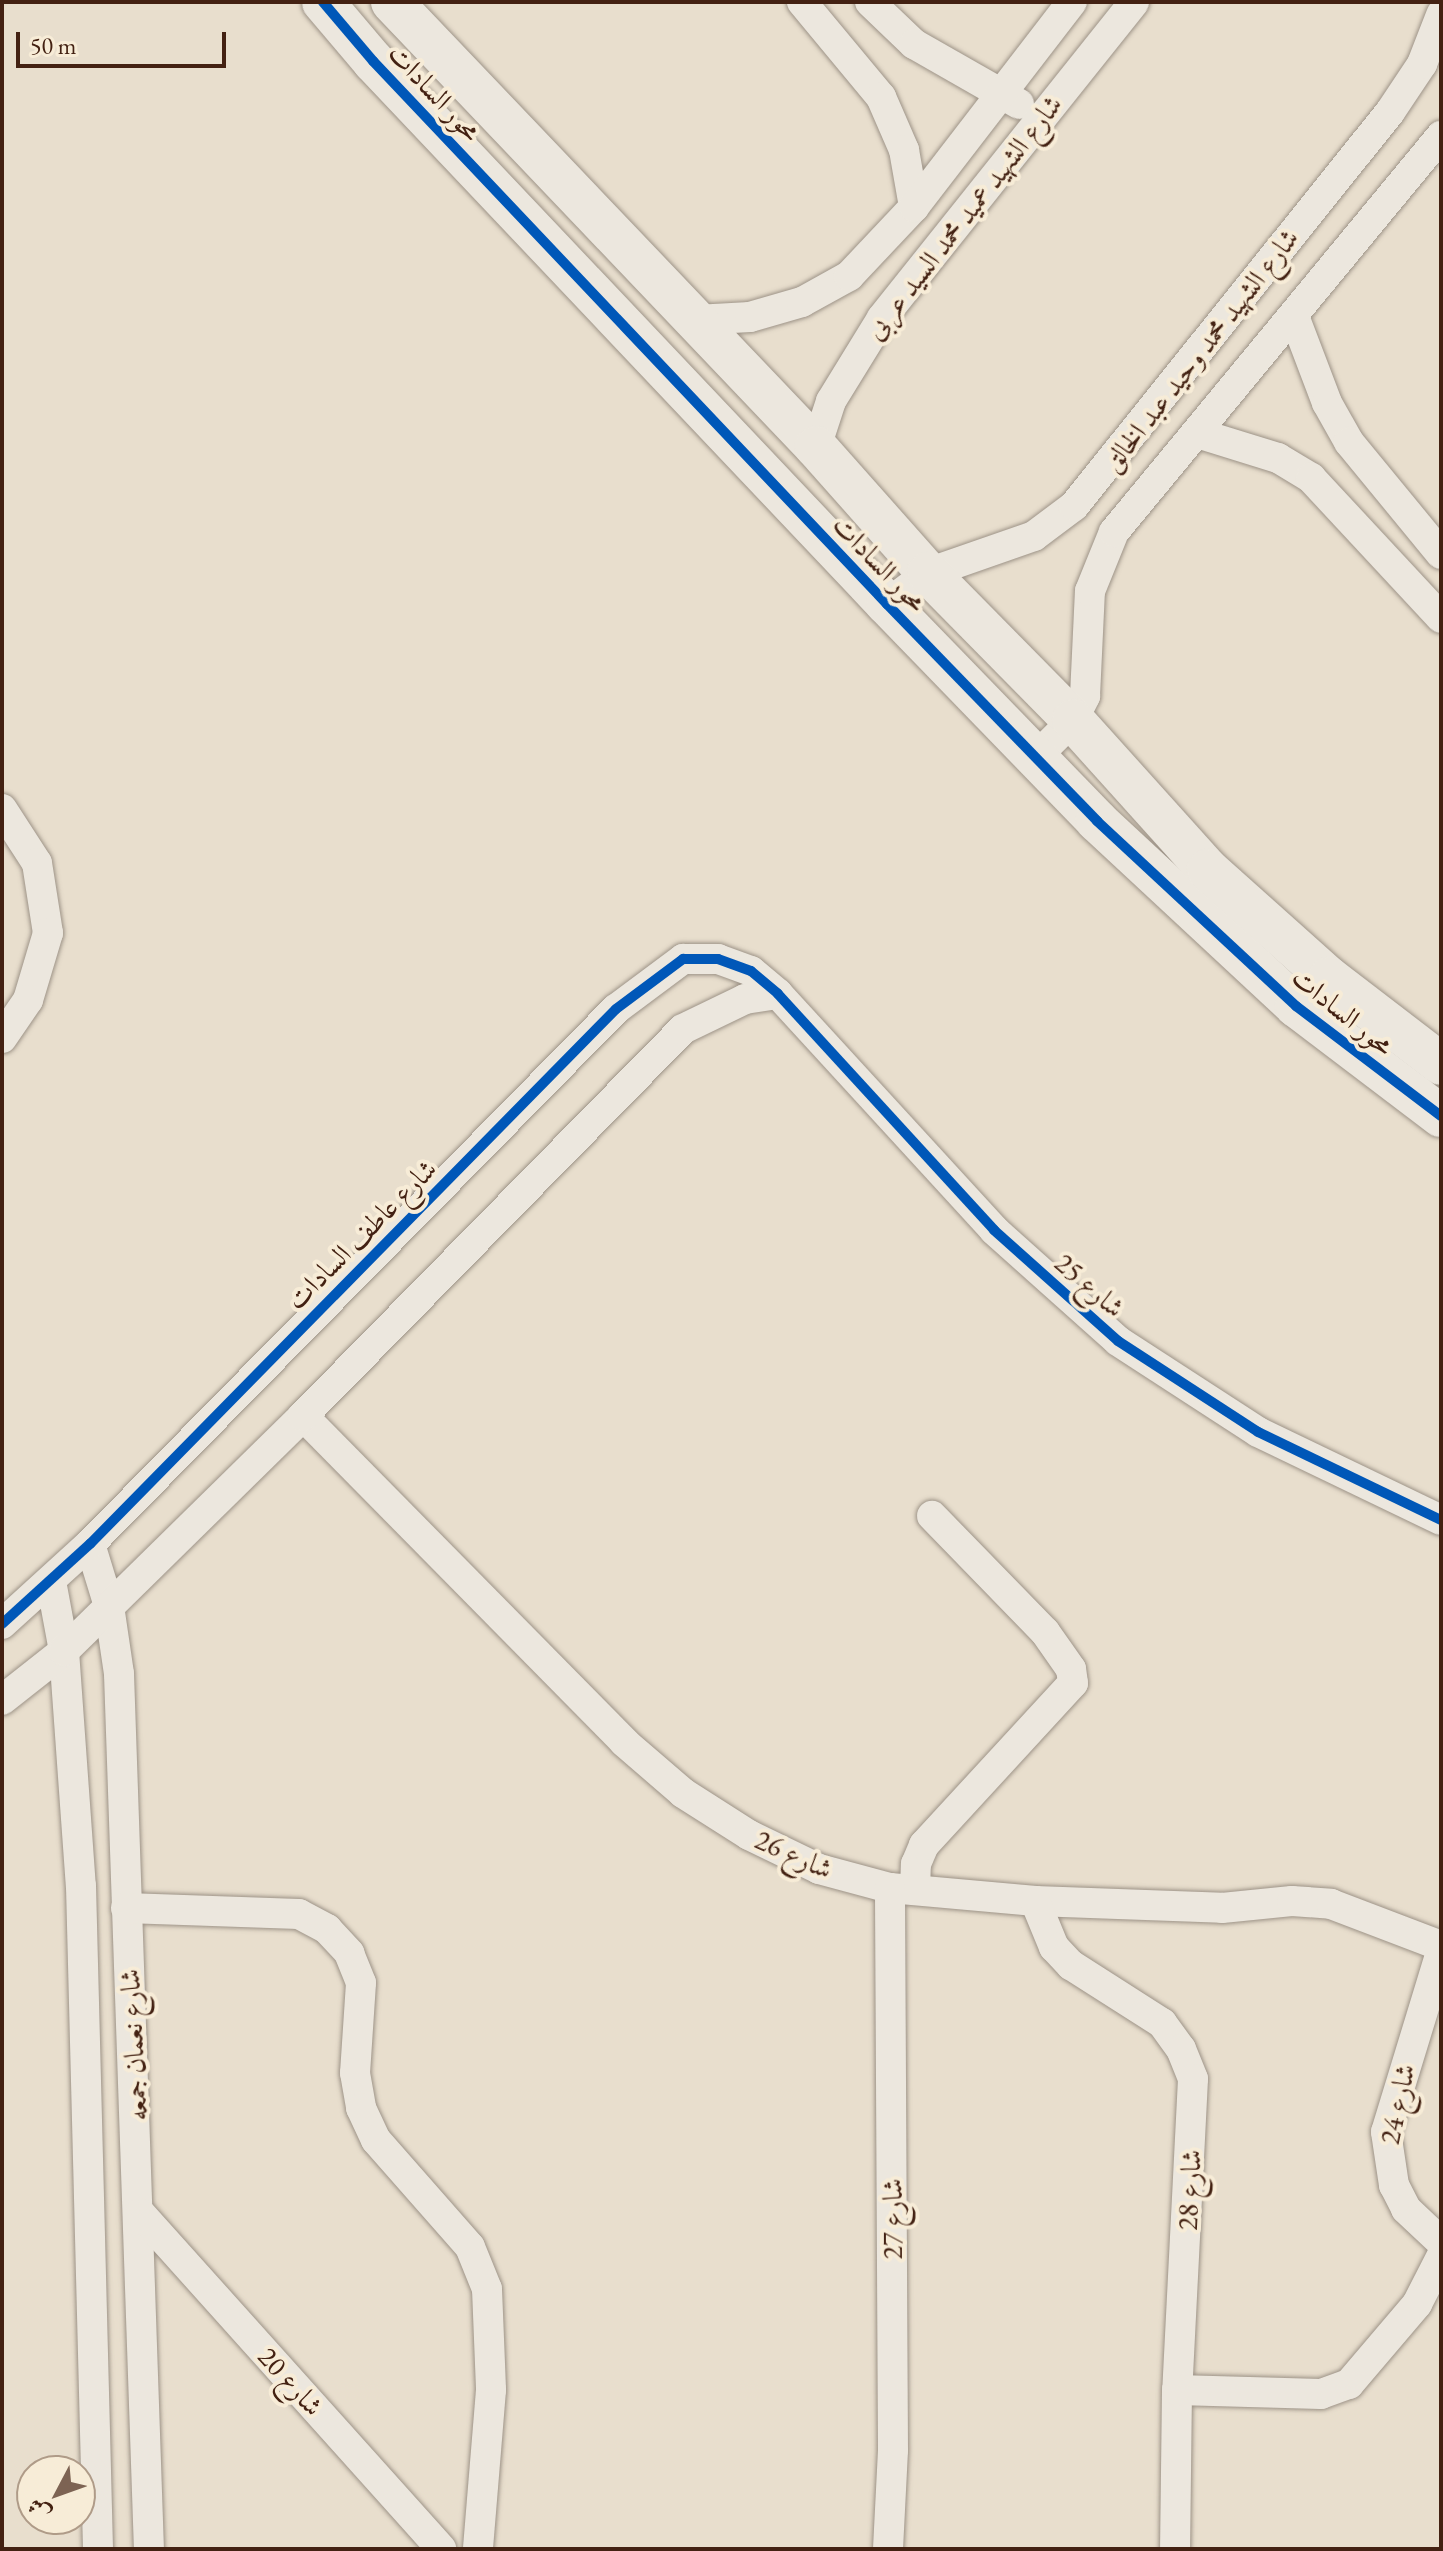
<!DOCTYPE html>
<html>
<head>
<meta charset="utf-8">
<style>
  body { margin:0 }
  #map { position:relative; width:1443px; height:2551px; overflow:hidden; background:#e8decd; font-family:"EB Garamond",Amiri,serif }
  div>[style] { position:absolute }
  .roads { filter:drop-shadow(0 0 2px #9d9387) drop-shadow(0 0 2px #9d9387) }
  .street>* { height:30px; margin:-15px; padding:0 15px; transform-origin:15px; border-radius:15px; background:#ece7de }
  .secondary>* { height:42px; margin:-21px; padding:0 21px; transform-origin:21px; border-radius:21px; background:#ece7de }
  .cycleway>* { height:10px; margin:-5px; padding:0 5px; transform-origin:5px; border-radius:5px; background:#0057b8 }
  span { translate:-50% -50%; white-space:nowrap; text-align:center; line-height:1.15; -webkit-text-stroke:8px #f7ecd7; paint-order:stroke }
  .street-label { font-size:28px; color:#432112 }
  .frame { position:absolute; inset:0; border:4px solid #432112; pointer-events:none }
  .north { position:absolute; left:16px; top:2455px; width:80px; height:80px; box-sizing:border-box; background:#f7ecd7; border:2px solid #af9b88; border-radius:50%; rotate:229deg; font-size:22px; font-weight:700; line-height:32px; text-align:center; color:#432112 }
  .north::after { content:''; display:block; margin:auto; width:28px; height:36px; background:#7d6353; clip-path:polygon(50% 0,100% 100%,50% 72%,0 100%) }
  .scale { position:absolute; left:16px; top:32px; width:210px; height:36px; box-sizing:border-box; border:4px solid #432112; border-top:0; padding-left:10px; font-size:24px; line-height:28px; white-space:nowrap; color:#432112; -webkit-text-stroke:6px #f7ecd7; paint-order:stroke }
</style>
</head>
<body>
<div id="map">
  <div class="roads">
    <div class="street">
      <div style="left:802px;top:2px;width:124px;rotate:50.3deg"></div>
      <div style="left:881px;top:97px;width:58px;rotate:66.5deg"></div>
      <div style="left:904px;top:150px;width:58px;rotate:80deg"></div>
      <div style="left:870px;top:2px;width:61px;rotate:43.7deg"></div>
      <div style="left:914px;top:44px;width:121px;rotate:29.7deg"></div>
      <div style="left:1294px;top:316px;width:93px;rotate:69.2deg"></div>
      <div style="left:1327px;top:403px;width:45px;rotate:60.6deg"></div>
      <div style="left:1349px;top:442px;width:145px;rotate:50.6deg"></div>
      <div style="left:696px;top:320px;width:54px;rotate:-3.2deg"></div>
      <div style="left:750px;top:317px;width:54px;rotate:-16.1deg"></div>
      <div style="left:802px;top:302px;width:54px;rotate:-29deg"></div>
      <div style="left:849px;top:276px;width:95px;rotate:-46.7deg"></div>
      <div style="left:914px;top:207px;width:259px;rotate:-52.4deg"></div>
      <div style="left:1197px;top:433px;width:85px;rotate:17.2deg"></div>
      <div style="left:1278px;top:458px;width:39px;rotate:31deg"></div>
      <div style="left:1311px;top:478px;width:191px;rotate:47.1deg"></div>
      <div style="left:816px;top:447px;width:48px;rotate:-71.9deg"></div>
      <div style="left:831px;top:401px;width:97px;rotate:-58.4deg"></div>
      <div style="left:882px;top:318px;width:404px;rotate:-51.4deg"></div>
      <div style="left:887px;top:604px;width:51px;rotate:-37.1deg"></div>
      <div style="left:928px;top:573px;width:112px;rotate:-19.2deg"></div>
      <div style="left:1034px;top:536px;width:50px;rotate:-36.9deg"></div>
      <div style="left:1074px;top:506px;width:505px;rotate:-51.27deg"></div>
      <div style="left:1390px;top:112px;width:58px;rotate:-56.3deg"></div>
      <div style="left:1422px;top:64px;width:53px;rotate:-68.8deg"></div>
      <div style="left:1035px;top:758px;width:54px;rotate:-45deg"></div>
      <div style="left:1073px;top:720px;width:27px;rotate:-63deg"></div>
      <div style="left:1085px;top:696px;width:105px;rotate:-87.3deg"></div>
      <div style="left:1090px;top:591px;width:64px;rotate:-67.9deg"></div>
      <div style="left:1114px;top:532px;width:514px;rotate:-50.45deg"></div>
      <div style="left:2px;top:809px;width:64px;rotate:57.1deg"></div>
      <div style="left:37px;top:863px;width:71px;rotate:81.1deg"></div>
      <div style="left:48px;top:933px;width:70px;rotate:106.6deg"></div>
      <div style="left:28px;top:1000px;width:46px;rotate:124.4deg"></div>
      <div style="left:303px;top:1416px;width:458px;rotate:45.4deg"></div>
      <div style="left:624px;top:1742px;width:78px;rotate:40.8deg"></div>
      <div style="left:683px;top:1793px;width:78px;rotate:32.5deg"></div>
      <div style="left:749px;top:1835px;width:78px;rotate:25.9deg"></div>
      <div style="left:819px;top:1869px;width:73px;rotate:15deg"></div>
      <div style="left:890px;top:1888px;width:146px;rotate:5.1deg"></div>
      <div style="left:1035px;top:1901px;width:187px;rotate:2.1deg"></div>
      <div style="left:1222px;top:1908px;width:70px;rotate:-5.7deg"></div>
      <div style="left:1292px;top:1901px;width:39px;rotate:4deg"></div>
      <div style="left:1331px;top:1904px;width:118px;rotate:20.9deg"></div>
      <div style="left:90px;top:1544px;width:65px;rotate:73deg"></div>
      <div style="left:109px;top:1606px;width:69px;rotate:81.6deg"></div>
      <div style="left:119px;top:1674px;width:876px;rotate:88.04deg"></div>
      <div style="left:51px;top:1581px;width:71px;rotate:79.5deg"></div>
      <div style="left:64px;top:1651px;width:236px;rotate:85.9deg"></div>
      <div style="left:81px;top:1886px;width:663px;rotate:88.53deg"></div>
      <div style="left:2px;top:1624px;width:119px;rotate:-42.3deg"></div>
      <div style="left:90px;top:1544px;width:750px;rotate:-45.49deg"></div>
      <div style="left:616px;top:1009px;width:84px;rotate:-36.7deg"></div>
      <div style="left:683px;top:959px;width:35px"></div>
      <div style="left:718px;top:959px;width:35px;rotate:20deg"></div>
      <div style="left:751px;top:971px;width:35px;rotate:40deg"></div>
      <div style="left:778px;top:994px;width:320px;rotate:47.5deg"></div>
      <div style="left:994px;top:1230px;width:166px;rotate:41.8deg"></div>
      <div style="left:1118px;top:1341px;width:167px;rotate:33deg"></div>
      <div style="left:1258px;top:1432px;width:203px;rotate:25.7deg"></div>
      <div style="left:2px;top:1700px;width:79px;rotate:-38.3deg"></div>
      <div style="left:64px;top:1651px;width:335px;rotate:-44.5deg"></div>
      <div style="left:303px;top:1416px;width:542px;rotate:-45.52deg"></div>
      <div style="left:683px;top:1029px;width:69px;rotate:-25.8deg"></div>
      <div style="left:745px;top:999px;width:33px;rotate:-9deg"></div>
      <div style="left:915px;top:1890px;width:26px;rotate:-88deg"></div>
      <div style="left:916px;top:1864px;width:21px;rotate:-67deg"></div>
      <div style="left:924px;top:1845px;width:220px;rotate:-47.4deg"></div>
      <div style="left:1073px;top:1683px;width:14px;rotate:-98deg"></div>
      <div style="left:1071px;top:1669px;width:45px;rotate:-125.1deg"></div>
      <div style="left:1045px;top:1632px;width:162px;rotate:-134.2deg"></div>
      <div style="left:1035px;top:1901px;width:50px;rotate:67.6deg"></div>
      <div style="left:1054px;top:1947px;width:25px;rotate:47deg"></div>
      <div style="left:1071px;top:1965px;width:108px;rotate:32.5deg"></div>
      <div style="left:1162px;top:2023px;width:32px;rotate:54deg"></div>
      <div style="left:1181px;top:2049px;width:32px;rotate:68deg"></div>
      <div style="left:1193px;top:2079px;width:311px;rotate:92.9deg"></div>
      <div style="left:1177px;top:2390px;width:159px;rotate:90.7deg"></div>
      <div style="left:126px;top:1908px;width:173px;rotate:2deg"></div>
      <div style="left:299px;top:1914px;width:32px;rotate:28deg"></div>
      <div style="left:327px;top:1929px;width:33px;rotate:47deg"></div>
      <div style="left:349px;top:1953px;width:32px;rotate:68deg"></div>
      <div style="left:361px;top:1983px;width:90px;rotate:93.8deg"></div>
      <div style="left:355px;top:2073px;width:36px;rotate:80deg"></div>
      <div style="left:361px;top:2108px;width:35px;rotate:65deg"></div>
      <div style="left:376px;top:2140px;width:142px;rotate:48.7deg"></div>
      <div style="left:470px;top:2247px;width:45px;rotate:68deg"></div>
      <div style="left:487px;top:2289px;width:101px;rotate:87.7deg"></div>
      <div style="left:491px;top:2390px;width:160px;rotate:94.7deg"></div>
      <div style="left:1441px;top:1952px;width:188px;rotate:107deg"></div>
      <div style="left:1386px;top:2132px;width:54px;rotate:81.4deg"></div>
      <div style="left:1394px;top:2185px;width:27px;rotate:63deg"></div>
      <div style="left:1406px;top:2209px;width:48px;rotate:43.3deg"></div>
      <div style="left:140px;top:2213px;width:451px;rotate:48.1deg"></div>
      <div style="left:1177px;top:2390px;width:144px;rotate:1.6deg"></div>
      <div style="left:1321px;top:2394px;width:30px;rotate:-20deg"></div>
      <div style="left:1349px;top:2384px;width:105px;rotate:-49.6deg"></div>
      <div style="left:1417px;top:2304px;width:53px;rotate:-62.9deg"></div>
      <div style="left:888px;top:2549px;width:99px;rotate:-87.1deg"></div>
      <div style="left:893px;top:2450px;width:562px;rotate:-90.31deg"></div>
    </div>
    <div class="secondary">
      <div style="left:323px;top:2px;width:77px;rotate:49.7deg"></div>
      <div style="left:373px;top:61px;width:748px;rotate:46.57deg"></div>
      <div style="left:887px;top:604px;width:302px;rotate:45.9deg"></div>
      <div style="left:1097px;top:821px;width:272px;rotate:42.9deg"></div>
      <div style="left:1296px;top:1006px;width:182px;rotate:37.2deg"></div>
      <div style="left:392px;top:2px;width:615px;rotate:46.38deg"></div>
      <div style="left:816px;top:447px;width:169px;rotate:48.4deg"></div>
      <div style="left:928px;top:573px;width:206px;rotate:45.4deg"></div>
      <div style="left:1073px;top:720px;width:202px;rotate:48deg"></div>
      <div style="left:1208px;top:870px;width:162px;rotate:41.8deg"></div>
      <div style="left:1329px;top:978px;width:141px;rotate:37.5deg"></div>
    </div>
  </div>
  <div class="cycleway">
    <div style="left:323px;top:2px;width:77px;rotate:49.7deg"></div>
    <div style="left:373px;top:61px;width:748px;rotate:46.57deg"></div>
    <div style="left:887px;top:604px;width:302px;rotate:45.9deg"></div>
    <div style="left:1097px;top:821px;width:272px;rotate:42.9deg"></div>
    <div style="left:1296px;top:1006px;width:182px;rotate:37.2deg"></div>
    <div style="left:2px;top:1624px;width:119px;rotate:-42.3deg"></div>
    <div style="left:90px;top:1544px;width:750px;rotate:-45.49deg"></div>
    <div style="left:616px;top:1009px;width:84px;rotate:-36.7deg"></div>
    <div style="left:683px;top:959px;width:35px"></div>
    <div style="left:718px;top:959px;width:35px;rotate:20deg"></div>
    <div style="left:751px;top:971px;width:35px;rotate:40deg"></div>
    <div style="left:778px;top:994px;width:320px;rotate:47.5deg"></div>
    <div style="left:994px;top:1230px;width:166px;rotate:41.8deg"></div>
    <div style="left:1118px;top:1341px;width:167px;rotate:33deg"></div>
    <div style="left:1258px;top:1432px;width:203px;rotate:25.7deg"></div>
  </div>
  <div class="street-label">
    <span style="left:435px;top:92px;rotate:47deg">محور السادات</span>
    <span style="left:963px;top:217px;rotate:-52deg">شارع الشهيد عميد محمد السيد عربى</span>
    <span style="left:1200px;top:350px;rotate:-52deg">شارع الشهيد محمد وحيد عبد الخالق</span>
    <span style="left:880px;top:563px;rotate:46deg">محور السادات</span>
    <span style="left:1343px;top:1011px;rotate:39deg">محور السادات</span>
    <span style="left:361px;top:1234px;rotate:-45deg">شارع عاطف السادات</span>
    <span style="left:1090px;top:1285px;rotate:41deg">شارع 25</span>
    <span style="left:794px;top:1854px;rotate:24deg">شارع 26</span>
    <span style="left:133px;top:2045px;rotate:-93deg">شارع نعمان جمعه</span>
    <span style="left:1397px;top:2104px;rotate:-78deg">شارع 24</span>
    <span style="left:1189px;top:2190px;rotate:-87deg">شارع 28</span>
    <span style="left:892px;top:2219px;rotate:-90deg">شارع 27</span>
    <span style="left:291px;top:2381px;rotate:48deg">شارع 20</span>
  </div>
  <div class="frame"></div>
  <div class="north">ش</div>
  <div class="scale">50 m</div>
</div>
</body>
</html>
